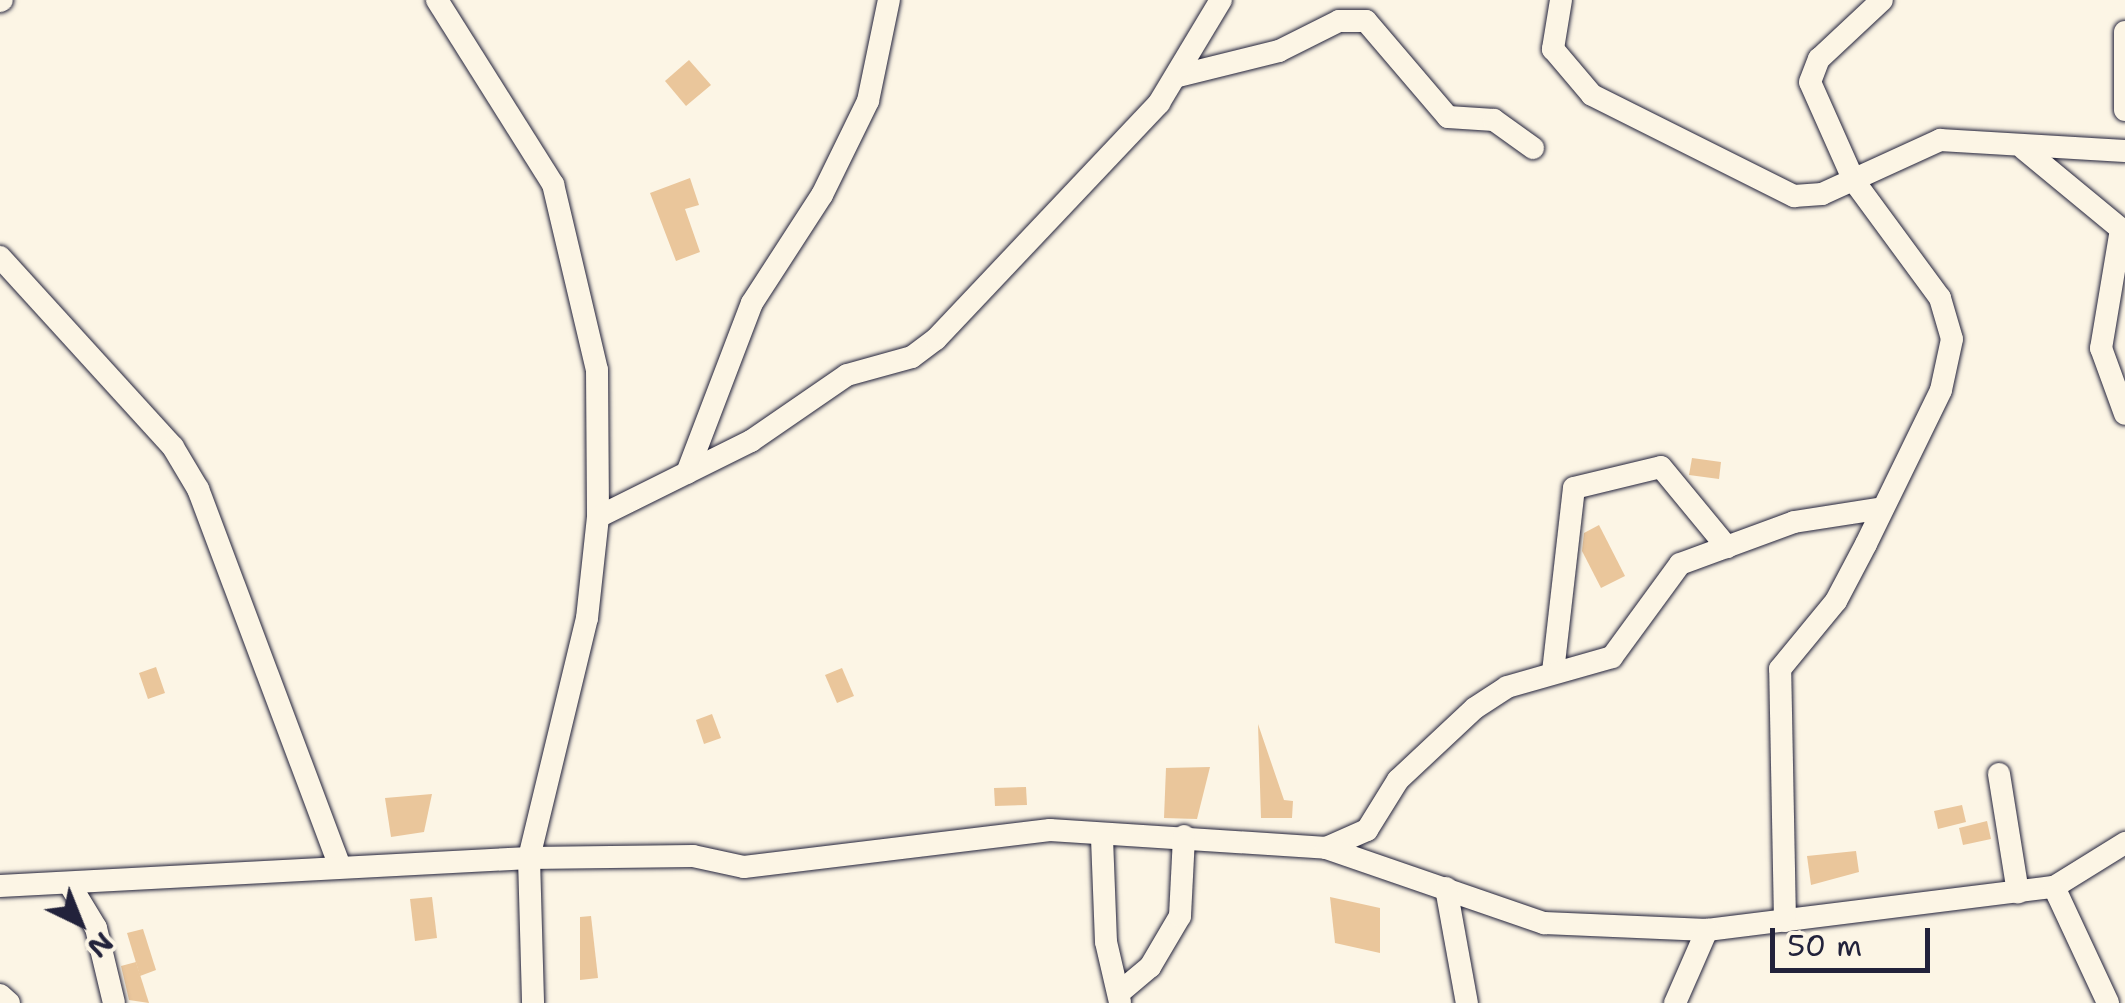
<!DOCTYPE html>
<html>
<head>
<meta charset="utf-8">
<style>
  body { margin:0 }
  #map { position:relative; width:2125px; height:1003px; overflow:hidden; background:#fcf5e5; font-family:"Shantell Sans",sans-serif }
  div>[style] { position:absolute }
  .building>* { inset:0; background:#eac69b }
  .roads { filter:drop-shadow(0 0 2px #22223b) drop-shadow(0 0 2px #22223b) }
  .street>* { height:22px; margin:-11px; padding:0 11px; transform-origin:11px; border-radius:11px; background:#fcf5e5 }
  span { translate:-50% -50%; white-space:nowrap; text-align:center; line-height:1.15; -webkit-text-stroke:8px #fcf5e5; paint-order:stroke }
  .north { position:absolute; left:30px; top:873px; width:100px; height:100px; -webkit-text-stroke:8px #fcf5e5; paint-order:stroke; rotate:137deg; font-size:28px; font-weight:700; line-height:40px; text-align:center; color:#22223b }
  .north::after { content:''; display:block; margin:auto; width:35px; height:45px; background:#22223b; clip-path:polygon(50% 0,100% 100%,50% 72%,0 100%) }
  .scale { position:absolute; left:1770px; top:928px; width:160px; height:45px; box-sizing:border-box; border:5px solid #22223b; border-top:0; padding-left:12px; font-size:30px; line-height:35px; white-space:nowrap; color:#22223b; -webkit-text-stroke:8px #fcf5e5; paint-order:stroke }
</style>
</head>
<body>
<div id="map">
  <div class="building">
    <div style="clip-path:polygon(689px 60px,711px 85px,686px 106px,665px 81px)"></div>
    <div style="clip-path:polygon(690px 178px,699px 205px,685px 209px,700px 252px,676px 261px,650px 193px)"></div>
    <div style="clip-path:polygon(1692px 458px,1721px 462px,1719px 479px,1689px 475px)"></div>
    <div style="clip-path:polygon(1599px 525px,1625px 576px,1601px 588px,1582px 551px,1584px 533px)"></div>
    <div style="clip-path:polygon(156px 667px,165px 693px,148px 699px,139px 673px)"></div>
    <div style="clip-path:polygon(842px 668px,854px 696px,837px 703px,825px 675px)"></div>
    <div style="clip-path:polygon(712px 714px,721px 738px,704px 744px,696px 720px)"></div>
    <div style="clip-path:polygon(1258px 724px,1284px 800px,1293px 801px,1292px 818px,1261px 818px)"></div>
    <div style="clip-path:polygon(1210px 767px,1197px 819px,1164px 818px,1166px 768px)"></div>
    <div style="clip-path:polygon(1026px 787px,1027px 805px,995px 806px,994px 788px)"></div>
    <div style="clip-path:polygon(432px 794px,424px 832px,391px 837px,385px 798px)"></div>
    <div style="clip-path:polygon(1962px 805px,1966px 822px,1938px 829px,1934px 811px)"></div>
    <div style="clip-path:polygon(1987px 821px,1991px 839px,1963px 845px,1959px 828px)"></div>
    <div style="clip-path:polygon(1856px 851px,1859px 872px,1811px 885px,1807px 856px)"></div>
    <div style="clip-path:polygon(432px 897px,437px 938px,415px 941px,410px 899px)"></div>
    <div style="clip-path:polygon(1330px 897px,1380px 908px,1380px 953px,1335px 943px)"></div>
    <div style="clip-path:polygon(591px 916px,598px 978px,580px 980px,580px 917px)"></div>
    <div style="clip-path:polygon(143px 929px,156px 970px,140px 976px,127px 933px)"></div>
    <div style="clip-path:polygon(136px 962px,149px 1003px,129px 1000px,121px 966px)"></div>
  </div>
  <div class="roads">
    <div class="street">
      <div style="left:437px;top:0;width:218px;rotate:57.8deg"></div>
      <div style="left:553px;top:184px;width:191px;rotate:76.7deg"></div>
      <div style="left:597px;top:370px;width:147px;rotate:89.6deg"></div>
      <div style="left:598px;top:517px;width:102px;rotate:96.2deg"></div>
      <div style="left:587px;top:618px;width:247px;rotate:103.6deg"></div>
      <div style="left:529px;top:858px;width:145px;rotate:88.4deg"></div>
      <div style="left:1561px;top:0;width:50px;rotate:99.3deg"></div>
      <div style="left:1553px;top:49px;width:60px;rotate:49.7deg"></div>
      <div style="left:1592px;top:95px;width:226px;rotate:26.6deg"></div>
      <div style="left:1794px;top:196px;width:28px;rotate:-4deg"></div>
      <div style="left:1822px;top:194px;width:130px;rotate:-24.6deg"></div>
      <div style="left:1940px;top:140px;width:185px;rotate:3.4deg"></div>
      <div style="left:0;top:1px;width:2px;rotate:-27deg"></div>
      <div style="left:2125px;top:32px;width:78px;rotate:90deg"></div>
      <div style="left:1178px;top:76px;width:104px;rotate:-13.9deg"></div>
      <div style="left:1279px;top:51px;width:67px;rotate:-26.6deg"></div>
      <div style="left:1339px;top:21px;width:27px"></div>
      <div style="left:1366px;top:21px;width:126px;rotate:49.5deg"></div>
      <div style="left:1448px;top:117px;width:46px;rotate:3.7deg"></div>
      <div style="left:1494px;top:120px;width:48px;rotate:35.7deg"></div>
      <div style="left:2024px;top:149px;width:126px;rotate:39.5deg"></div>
      <div style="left:2121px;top:229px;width:121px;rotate:99.5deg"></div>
      <div style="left:2101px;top:348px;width:70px;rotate:70deg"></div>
      <div style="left:0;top:257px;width:257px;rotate:47.7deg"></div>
      <div style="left:173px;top:447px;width:49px;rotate:59.2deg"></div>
      <div style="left:198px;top:489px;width:403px;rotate:69.4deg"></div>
      <div style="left:687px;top:473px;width:182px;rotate:-69.1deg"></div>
      <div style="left:752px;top:303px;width:129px;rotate:-57.1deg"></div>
      <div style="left:822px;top:195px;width:105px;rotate:-63.9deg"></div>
      <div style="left:868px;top:101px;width:103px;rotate:-78.3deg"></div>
      <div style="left:598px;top:517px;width:171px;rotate:-26.4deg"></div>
      <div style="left:751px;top:441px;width:116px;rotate:-34.5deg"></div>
      <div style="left:847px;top:375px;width:67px;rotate:-15.5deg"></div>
      <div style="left:912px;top:357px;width:30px;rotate:-37deg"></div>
      <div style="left:936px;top:339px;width:325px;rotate:-46.6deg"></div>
      <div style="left:1159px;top:103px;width:120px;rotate:-59deg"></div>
      <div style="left:1553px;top:672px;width:185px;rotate:-83.5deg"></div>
      <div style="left:1574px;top:488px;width:89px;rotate:-13.6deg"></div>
      <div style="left:1661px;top:467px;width:104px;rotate:50.5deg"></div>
      <div style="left:1999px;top:774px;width:120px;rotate:80.9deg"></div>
      <div style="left:1102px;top:838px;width:104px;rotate:87.8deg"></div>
      <div style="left:1106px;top:942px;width:62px;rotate:76.9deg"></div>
      <div style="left:1326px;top:848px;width:45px;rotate:-23.7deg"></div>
      <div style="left:1367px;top:830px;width:59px;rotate:-58.2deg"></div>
      <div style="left:1398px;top:780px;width:105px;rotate:-43.1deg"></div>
      <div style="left:1475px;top:708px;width:38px;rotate:-33deg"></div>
      <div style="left:1507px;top:687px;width:109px;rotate:-15.9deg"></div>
      <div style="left:1612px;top:657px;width:115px;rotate:-53.8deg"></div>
      <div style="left:1680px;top:564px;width:121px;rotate:-20.2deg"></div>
      <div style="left:1794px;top:522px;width:90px;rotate:-8.9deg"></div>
      <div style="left:70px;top:885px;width:50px;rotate:58.8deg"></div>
      <div style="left:96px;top:928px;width:77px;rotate:76.5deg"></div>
      <div style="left:0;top:886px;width:530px;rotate:-3.03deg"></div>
      <div style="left:529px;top:858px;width:164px;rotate:-0.7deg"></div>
      <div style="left:693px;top:856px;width:52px;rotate:12.2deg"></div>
      <div style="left:744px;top:867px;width:308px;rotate:-6.9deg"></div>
      <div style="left:1050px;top:830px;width:277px;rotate:3.7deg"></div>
      <div style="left:1326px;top:848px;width:231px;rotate:19deg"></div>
      <div style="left:1544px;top:923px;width:163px;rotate:2.5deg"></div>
      <div style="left:1707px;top:930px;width:350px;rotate:-7.1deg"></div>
      <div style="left:2054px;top:887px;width:84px;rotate:-31.8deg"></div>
      <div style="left:2054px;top:887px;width:128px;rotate:65deg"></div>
      <div style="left:1446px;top:888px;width:117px;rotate:79.7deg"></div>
      <div style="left:1785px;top:921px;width:252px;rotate:-91.1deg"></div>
      <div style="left:1780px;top:669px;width:88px;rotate:-50.5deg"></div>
      <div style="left:1836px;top:601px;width:64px;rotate:-62.2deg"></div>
      <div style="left:1866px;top:544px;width:171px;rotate:-64deg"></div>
      <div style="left:1941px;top:390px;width:52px;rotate:-77.8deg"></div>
      <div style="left:1952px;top:339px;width:43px;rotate:-106.3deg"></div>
      <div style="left:1940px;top:298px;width:145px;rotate:-126.3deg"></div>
      <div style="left:1854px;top:181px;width:108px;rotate:-114deg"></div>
      <div style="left:1810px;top:82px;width:25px;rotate:-69deg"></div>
      <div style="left:1819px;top:59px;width:86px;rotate:-43.1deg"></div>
      <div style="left:1120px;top:992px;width:39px;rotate:-40deg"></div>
      <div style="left:1150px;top:967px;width:59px;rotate:-59.5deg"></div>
      <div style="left:1180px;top:916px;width:80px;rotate:-87.1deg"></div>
      <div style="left:0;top:995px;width:12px;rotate:42deg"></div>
      <div style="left:1675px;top:1003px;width:80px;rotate:-66.3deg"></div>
    </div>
  </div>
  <div class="north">N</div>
  <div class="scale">50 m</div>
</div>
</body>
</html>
